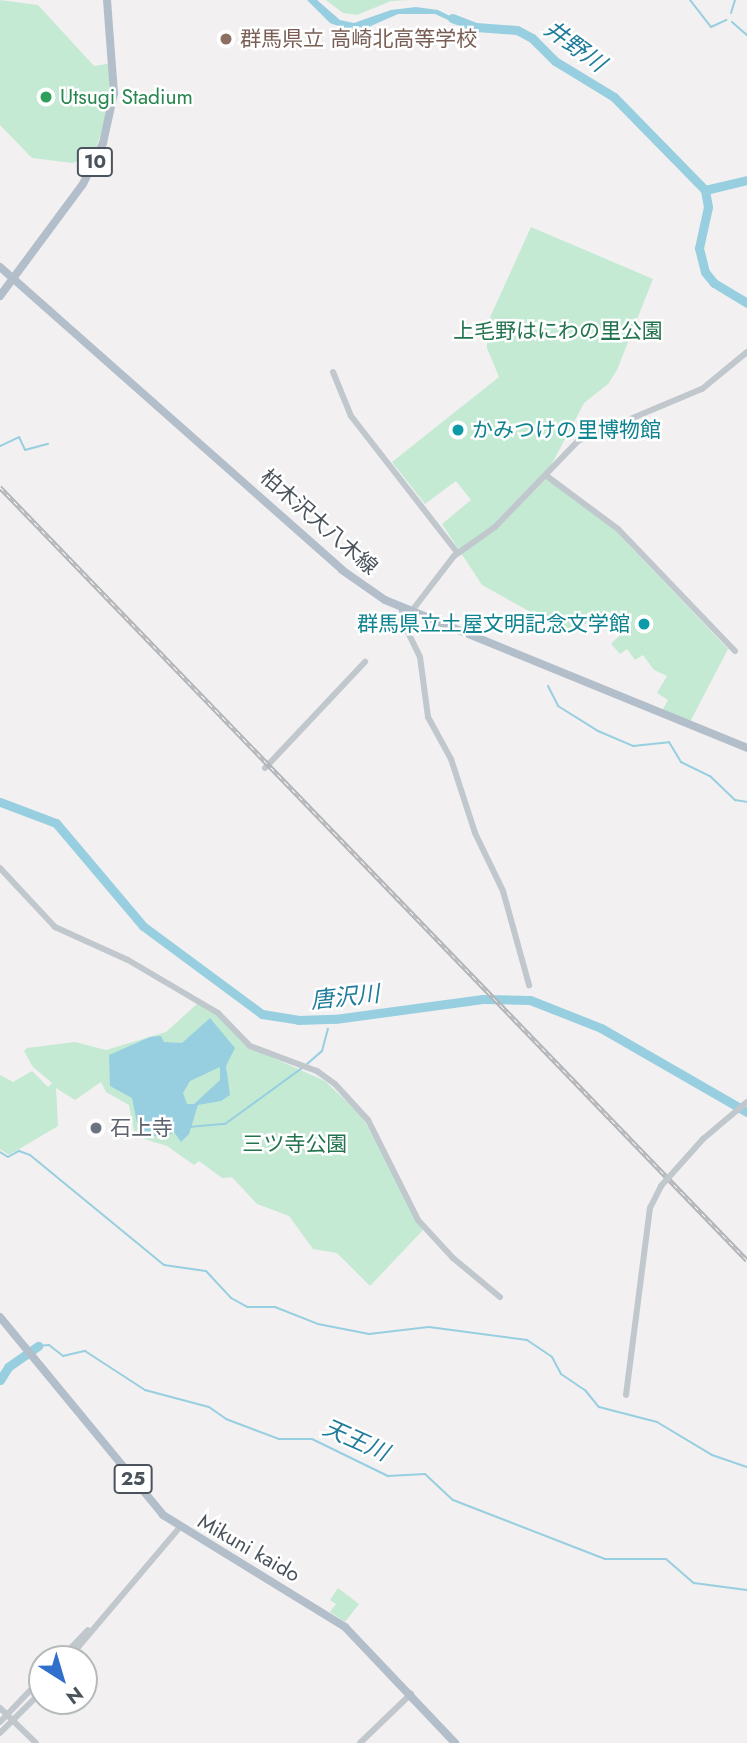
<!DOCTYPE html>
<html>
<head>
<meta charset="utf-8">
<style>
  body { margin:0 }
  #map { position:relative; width:747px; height:1743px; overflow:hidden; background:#f2f0f0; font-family:Jost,"Noto Sans JP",sans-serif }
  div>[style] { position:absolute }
  .green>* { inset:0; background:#c4ead4 }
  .water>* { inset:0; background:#97cfe1 }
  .stream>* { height:2px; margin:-1px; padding:0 1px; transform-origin:1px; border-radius:1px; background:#97cfe1 }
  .river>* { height:9px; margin:-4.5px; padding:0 4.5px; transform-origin:4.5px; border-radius:4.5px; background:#97cfe1 }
  .minor>* { height:6px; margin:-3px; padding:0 3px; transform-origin:3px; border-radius:3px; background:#c0c7cd }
  .major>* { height:8px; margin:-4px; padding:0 4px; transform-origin:4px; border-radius:4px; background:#b3becb }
  .rail>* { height:4.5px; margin-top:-2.25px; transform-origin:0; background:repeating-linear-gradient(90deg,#fff 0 5px,#b3b5b9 0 10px); box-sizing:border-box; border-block:2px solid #b3b5b9 }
  .minor-bridge>* { height:6px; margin:-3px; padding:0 3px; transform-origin:3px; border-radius:3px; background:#c0c7cd }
  .dots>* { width:19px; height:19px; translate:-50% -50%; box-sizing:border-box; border:4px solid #fff; border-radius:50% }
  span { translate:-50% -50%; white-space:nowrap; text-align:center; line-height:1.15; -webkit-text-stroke:5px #fff; paint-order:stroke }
  .shield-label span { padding:2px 5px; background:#fff; border:2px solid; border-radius:5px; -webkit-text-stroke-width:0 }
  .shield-label { font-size:19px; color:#4a535b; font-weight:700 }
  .education-label { font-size:21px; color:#785e54 }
  .left { translate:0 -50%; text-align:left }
  .leisure-label { font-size:21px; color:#27864d }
  .park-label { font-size:21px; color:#23744e }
  .culture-label { font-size:21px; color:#0d838f }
  .right { translate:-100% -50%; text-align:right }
  .street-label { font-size:21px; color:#4a535b }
  .worship-label { font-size:21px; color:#5b616d }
  .water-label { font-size:23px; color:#1f7c9a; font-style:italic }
  .north { position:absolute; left:28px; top:1645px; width:70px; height:70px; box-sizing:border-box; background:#fff; border:2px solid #b7babd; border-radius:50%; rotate:143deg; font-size:19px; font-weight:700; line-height:28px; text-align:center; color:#4a535b }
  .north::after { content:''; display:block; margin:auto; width:24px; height:32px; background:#306fcc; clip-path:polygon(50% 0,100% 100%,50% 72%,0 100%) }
</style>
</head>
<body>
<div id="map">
  <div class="green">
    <div style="clip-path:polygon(0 0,38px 5px,94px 66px,112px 63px,106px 120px,93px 156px,72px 163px,32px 158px,0 125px)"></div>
    <div style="clip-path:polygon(326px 0,410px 0,391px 1px,357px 15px,343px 13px)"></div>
    <div style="clip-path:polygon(531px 227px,653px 279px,617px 370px,608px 384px,584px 403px,546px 475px,612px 527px,728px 649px,690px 722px,662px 711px,668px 700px,657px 693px,667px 676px,654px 670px,643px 655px,635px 660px,627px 649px,620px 654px,611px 644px,620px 635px,606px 619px,577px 626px,572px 635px,482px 585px,442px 524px,471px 500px,456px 481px,425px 504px,392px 462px,499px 377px,487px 348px,487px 324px)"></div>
    <div style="clip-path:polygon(198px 1003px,218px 1015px,251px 1048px,325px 1081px,362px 1116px,423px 1230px,370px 1286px,337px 1253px,313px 1249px,289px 1216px,257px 1204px,232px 1177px,222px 1178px,199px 1161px,194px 1165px,167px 1146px,135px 1136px,129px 1105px,106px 1092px,101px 1082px,75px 1100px,56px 1088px,58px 1126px,9px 1155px,0 1149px,0 1075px,13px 1082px,32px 1071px,48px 1087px,52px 1083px,33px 1067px,24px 1051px,27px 1048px,75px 1042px,106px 1050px,166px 1032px)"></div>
    <div style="clip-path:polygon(338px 1588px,359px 1604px,345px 1622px,330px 1612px,336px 1604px,330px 1600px)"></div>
  </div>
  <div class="water">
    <div style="clip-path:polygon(307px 0,317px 0,340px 20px,354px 23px,391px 10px,416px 7px,438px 10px,460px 21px,459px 25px,435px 14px,398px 14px,364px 29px,349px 30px,330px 23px)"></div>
    <div style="clip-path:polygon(evenodd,210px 1018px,235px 1048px,226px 1066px,230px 1095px,221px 1101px,198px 1105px,189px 1134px,181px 1142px,174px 1132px,164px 1139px,144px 1132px,137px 1123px,132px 1098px,110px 1086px,109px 1055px,150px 1037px,161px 1036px,164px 1042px,182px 1043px,210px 1018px,220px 1067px,220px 1080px,194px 1104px,187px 1104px,183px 1093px,190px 1081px,220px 1067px)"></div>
  </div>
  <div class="stream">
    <div style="left:690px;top:0;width:34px;rotate:52deg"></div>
    <div style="left:711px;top:27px;width:17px;rotate:-25deg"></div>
    <div style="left:731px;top:13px;width:14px;rotate:-73deg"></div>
    <div style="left:732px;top:22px;width:20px;rotate:41deg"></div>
    <div style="left:0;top:446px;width:21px;rotate:-25deg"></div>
    <div style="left:19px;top:437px;width:14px;rotate:65deg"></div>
    <div style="left:25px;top:450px;width:24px;rotate:-15deg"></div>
    <div style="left:548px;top:686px;width:22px;rotate:63deg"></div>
    <div style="left:558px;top:706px;width:47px;rotate:32deg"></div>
    <div style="left:598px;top:731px;width:38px;rotate:23deg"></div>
    <div style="left:633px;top:746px;width:36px;rotate:-6deg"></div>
    <div style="left:669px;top:742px;width:23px;rotate:59deg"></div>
    <div style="left:681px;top:762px;width:32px;rotate:26deg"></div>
    <div style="left:710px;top:776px;width:35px;rotate:44deg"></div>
    <div style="left:735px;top:800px;width:12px;rotate:9deg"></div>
    <div style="left:307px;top:1064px;width:20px;rotate:-41deg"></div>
    <div style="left:322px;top:1051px;width:23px;rotate:-75deg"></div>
    <div style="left:189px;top:1127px;width:36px;rotate:-5deg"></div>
    <div style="left:225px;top:1124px;width:95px;rotate:-36deg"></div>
    <div style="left:0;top:1152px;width:9px;rotate:32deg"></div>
    <div style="left:8px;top:1157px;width:13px;rotate:-29deg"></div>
    <div style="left:19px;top:1151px;width:12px;rotate:20deg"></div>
    <div style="left:30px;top:1155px;width:173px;rotate:39.4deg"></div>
    <div style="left:164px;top:1265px;width:42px;rotate:8.1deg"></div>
    <div style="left:206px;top:1271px;width:37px;rotate:47deg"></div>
    <div style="left:231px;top:1298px;width:18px;rotate:29deg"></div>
    <div style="left:247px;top:1307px;width:28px"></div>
    <div style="left:275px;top:1307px;width:46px;rotate:21.6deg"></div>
    <div style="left:318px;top:1324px;width:52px;rotate:11.1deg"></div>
    <div style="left:369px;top:1334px;width:60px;rotate:-6.7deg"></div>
    <div style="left:429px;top:1327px;width:99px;rotate:7.6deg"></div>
    <div style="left:527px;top:1340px;width:30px;rotate:34deg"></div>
    <div style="left:552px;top:1357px;width:19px;rotate:62deg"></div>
    <div style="left:561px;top:1374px;width:29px;rotate:34deg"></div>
    <div style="left:585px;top:1390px;width:22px;rotate:51deg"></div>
    <div style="left:599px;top:1407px;width:60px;rotate:14.5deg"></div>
    <div style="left:657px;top:1422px;width:64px;rotate:31deg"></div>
    <div style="left:712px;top:1455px;width:37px;rotate:19deg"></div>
    <div style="left:38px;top:1346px;width:11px;rotate:-5deg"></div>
    <div style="left:49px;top:1345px;width:18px;rotate:38deg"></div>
    <div style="left:63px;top:1356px;width:23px;rotate:-13deg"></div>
    <div style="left:85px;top:1351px;width:72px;rotate:33deg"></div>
    <div style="left:145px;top:1390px;width:66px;rotate:14.9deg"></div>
    <div style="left:209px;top:1407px;width:21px;rotate:35deg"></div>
    <div style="left:226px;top:1419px;width:57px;rotate:20.7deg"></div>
    <div style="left:279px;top:1439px;width:33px"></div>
    <div style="left:312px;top:1439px;width:85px;rotate:26deg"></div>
    <div style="left:388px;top:1476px;width:37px;rotate:-3deg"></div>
    <div style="left:425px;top:1474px;width:38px;rotate:43deg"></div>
    <div style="left:453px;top:1500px;width:163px;rotate:21.2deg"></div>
    <div style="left:605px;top:1559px;width:61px"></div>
    <div style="left:666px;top:1559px;width:37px;rotate:41deg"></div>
    <div style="left:694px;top:1583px;width:53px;rotate:7.5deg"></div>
  </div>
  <div class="river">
    <div style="left:452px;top:18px;width:26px;rotate:21deg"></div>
    <div style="left:476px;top:27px;width:41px;rotate:4.2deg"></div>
    <div style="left:517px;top:30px;width:17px;rotate:28deg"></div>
    <div style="left:532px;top:38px;width:33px;rotate:45deg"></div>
    <div style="left:555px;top:61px;width:69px;rotate:31.4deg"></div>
    <div style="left:614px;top:97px;width:130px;rotate:45.6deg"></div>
    <div style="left:705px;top:190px;width:17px;rotate:80deg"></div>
    <div style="left:708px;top:207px;width:42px;rotate:102.4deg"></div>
    <div style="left:699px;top:248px;width:25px;rotate:76deg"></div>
    <div style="left:705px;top:272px;width:14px;rotate:51deg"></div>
    <div style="left:714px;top:283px;width:39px;rotate:31deg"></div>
    <div style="left:705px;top:190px;width:43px;rotate:-13.4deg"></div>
    <div style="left:0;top:802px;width:60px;rotate:20.6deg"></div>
    <div style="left:56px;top:823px;width:135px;rotate:49.8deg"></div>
    <div style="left:143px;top:926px;width:148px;rotate:36.5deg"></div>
    <div style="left:262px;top:1014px;width:36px;rotate:9deg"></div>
    <div style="left:298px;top:1020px;width:37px;rotate:-2deg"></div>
    <div style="left:335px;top:1019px;width:149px;rotate:-7.7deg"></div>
    <div style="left:483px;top:999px;width:47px;rotate:1.2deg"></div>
    <div style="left:530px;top:1000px;width:76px;rotate:21.5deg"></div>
    <div style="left:601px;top:1028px;width:168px;rotate:29.9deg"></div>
    <div style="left:0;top:1380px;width:15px;rotate:-58deg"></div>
    <div style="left:8px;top:1367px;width:37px;rotate:-35deg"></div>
  </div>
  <div class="minor">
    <div style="left:333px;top:372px;width:48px;rotate:67.8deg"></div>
    <div style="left:351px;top:416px;width:172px;rotate:52.1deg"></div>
    <div style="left:548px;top:477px;width:87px;rotate:36.6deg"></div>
    <div style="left:618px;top:529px;width:169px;rotate:46.2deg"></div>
    <div style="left:402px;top:608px;width:10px;rotate:96deg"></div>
    <div style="left:401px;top:618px;width:43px;rotate:64deg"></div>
    <div style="left:420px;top:657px;width:61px;rotate:82.4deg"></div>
    <div style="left:428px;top:717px;width:48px;rotate:61.3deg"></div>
    <div style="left:451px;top:759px;width:78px;rotate:72deg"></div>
    <div style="left:475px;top:833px;width:64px;rotate:64.2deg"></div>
    <div style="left:503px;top:891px;width:98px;rotate:74.5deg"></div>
    <div style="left:411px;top:612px;width:71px;rotate:-52.5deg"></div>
    <div style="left:454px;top:556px;width:50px;rotate:-35.3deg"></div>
    <div style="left:495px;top:527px;width:120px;rotate:-46deg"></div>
    <div style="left:578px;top:441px;width:134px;rotate:-22.8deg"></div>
    <div style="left:702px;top:389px;width:58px;rotate:-39.4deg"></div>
    <div style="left:265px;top:768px;width:146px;rotate:-46.7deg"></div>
    <div style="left:0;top:868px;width:81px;rotate:47deg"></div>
    <div style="left:55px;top:927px;width:80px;rotate:24.3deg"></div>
    <div style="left:128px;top:960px;width:104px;rotate:30.5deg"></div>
    <div style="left:218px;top:1013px;width:46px;rotate:45.9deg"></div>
    <div style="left:250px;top:1046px;width:72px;rotate:20.5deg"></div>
    <div style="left:317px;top:1071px;width:22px;rotate:36deg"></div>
    <div style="left:335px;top:1084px;width:49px;rotate:47.5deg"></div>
    <div style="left:368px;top:1120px;width:112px;rotate:63.4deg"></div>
    <div style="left:418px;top:1220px;width:52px;rotate:47.4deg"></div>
    <div style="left:453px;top:1258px;width:61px;rotate:39.7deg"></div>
    <div style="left:703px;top:1139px;width:57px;rotate:-40.1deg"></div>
    <div style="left:626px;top:1395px;width:189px;rotate:-82.7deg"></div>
    <div style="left:60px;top:1659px;width:40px;rotate:-46deg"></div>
    <div style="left:68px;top:1659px;width:172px;rotate:-49.7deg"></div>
    <div style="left:0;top:1708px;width:50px;rotate:44.2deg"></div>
    <div style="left:0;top:1722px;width:61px;rotate:-46.3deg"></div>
    <div style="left:0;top:1733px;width:59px;rotate:-45deg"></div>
    <div style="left:360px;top:1743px;width:71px;rotate:-43.9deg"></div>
  </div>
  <div class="major">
    <div style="left:0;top:267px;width:457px;rotate:41.5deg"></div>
    <div style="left:342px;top:570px;width:52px;rotate:34.9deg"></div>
    <div style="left:385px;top:600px;width:391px;rotate:22.2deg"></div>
    <div style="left:0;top:296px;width:139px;rotate:-53.5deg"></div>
    <div style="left:83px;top:184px;width:46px;rotate:-64deg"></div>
    <div style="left:103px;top:143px;width:51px;rotate:-77.6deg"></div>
    <div style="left:114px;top:93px;width:93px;rotate:-94.3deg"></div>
    <div style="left:0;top:1317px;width:256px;rotate:50.5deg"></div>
    <div style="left:163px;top:1515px;width:214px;rotate:31.6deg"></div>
    <div style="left:345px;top:1627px;width:160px;rotate:46.5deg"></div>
  </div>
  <div class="rail">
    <div style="left:0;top:487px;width:1075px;rotate:45.98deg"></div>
  </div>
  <div class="minor-bridge">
    <div style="left:650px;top:1208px;width:25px;rotate:-63deg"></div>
    <div style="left:661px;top:1186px;width:63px;rotate:-48.2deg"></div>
  </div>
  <div class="dots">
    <div style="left:226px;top:39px;background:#8d6e63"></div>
    <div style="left:46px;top:97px;background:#2e9e5b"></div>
    <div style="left:458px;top:430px;background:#0f9aa8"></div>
    <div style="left:644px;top:624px;background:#0f9aa8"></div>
    <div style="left:96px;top:1128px;background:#6b7280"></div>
  </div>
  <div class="shield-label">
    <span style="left:95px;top:162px">10</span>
    <span style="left:133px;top:1479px">25</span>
  </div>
  <div class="education-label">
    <span class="left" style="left:240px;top:39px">群馬県立 高崎北高等学校</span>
  </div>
  <div class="leisure-label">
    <span class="left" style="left:60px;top:97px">Utsugi Stadium</span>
  </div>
  <div class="park-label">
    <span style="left:558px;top:331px">上毛野はにわの里公園</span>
    <span style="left:295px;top:1144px">三ツ寺公園</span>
  </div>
  <div class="culture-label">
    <span class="left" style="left:472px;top:430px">かみつけの里博物館</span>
    <span class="right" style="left:630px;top:624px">群馬県立土屋文明記念文学館</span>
  </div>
  <div class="street-label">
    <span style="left:319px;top:522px;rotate:41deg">柏木沢大八木線</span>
    <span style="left:249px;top:1548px;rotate:30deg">Mikuni kaido</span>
  </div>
  <div class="worship-label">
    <span class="left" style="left:110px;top:1128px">石上寺</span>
  </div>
  <div class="water-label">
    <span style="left:575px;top:46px;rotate:36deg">井野川</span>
    <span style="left:345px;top:997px;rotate:-6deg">唐沢川</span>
    <span style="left:356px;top:1440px;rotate:24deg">天王川</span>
  </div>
  <div class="north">N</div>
</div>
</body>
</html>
